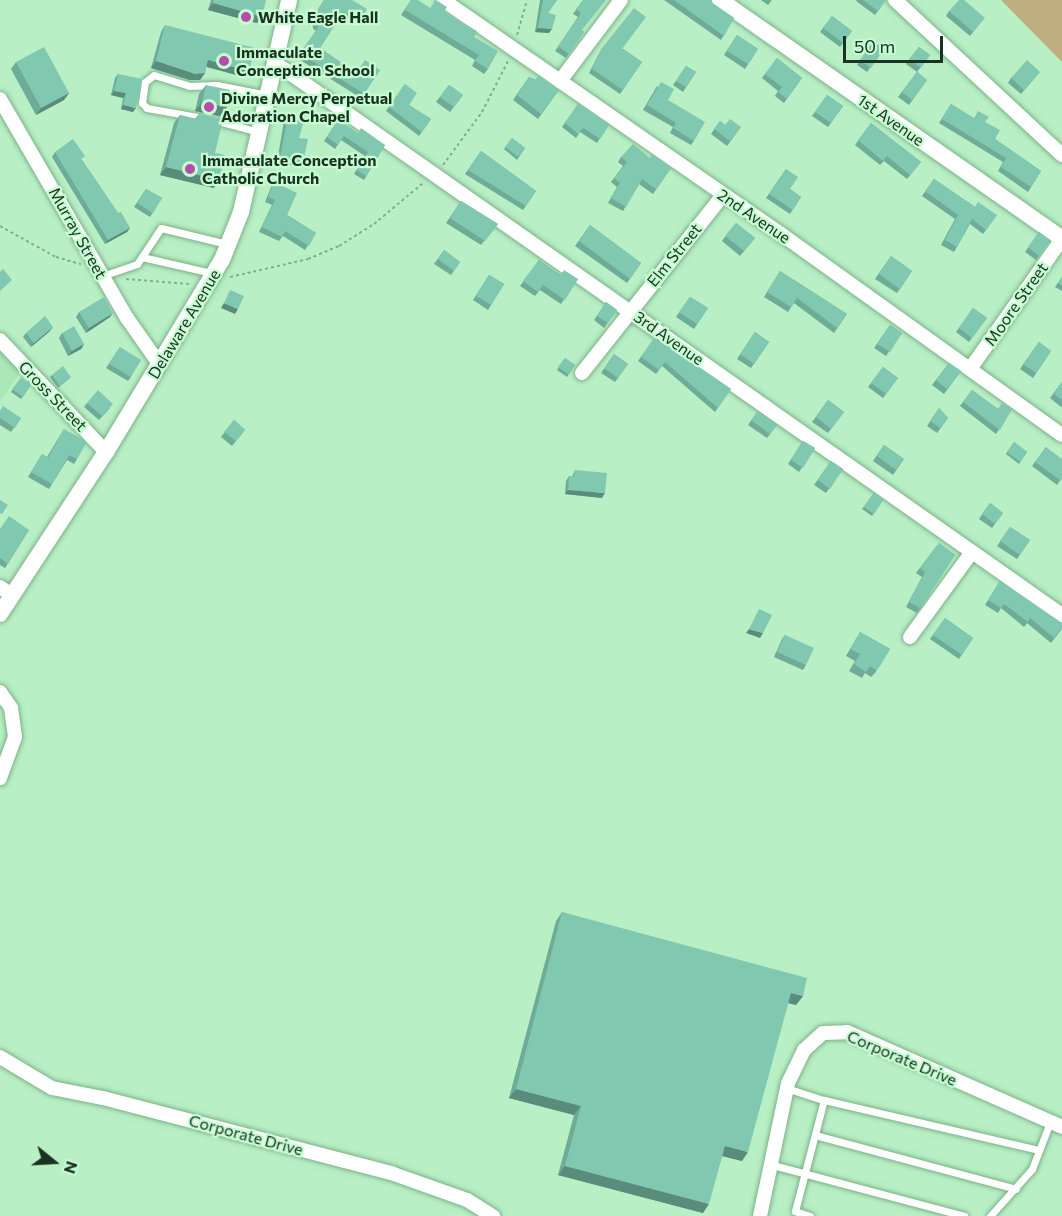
<!DOCTYPE html>
<html>
<head>
<meta charset="utf-8">
<style>
  body { margin:0 }
  #map { position:relative; width:1062px; height:1216px; overflow:hidden; background:#b8efc4; font-family:Commissioner,sans-serif }
  div>[style] { position:absolute }
  .built>* { inset:0; background:#a9e7b7 }
  .green>* { inset:0; background:#bfaf80 }
  .path>* { height:2px; margin-top:-1px; transform-origin:0; background:repeating-linear-gradient(90deg,#83af8d 0 3px,transparent 0 6px) }
  .roads { filter:drop-shadow(0 0 2px #7cb188) drop-shadow(0 0 2px #7cb188) }
  .service>* { height:7px; margin:-3.5px; padding:0 3.5px; transform-origin:3.5px; border-radius:3.5px; background:#fff }
  .minor>* { height:14px; margin:-7px; padding:0 7px; transform-origin:7px; border-radius:7px; background:#fff }
  .tertiary>* { height:16px; margin:-8px; padding:0 8px; transform-origin:8px; border-radius:8px; background:#fff }
  .wall>* { inset:0; background:#6eac97 }
  .shaded-wall>* { inset:0; background:#5a8c7b }
  .building>* { inset:0; background:#80c8b0 }
  .dots>* { width:16px; height:16px; translate:-50% -50%; box-sizing:border-box; border:3px solid #c5fcd1; border-radius:50% }
  span { translate:-50% -50%; white-space:nowrap; text-align:center; line-height:1.15; -webkit-text-stroke:4.5px #c5fcd1; paint-order:stroke }
  .poi-label { font-size:16px; color:#1b3121; font-weight:700 }
  .left { translate:0 -50%; text-align:left }
  .street-label { font-size:16px; color:#1b3121 }
  .north { position:absolute; left:24px; top:1132px; width:60px; height:60px; -webkit-text-stroke:4px #c5fcd1; paint-order:stroke; rotate:108deg; font-size:16px; font-weight:700; line-height:24px; text-align:center; color:#1b3121 }
  .north::after { content:''; display:block; margin:auto; width:21px; height:27px; background:#1b3121; clip-path:polygon(50% 0,100% 100%,50% 72%,0 100%) }
  .scale { position:absolute; left:843px; top:36px; width:100px; height:27px; box-sizing:border-box; border:3px solid #1b3121; border-top:0; padding-left:8px; font-size:18px; line-height:21px; white-space:nowrap; color:#1b3121; -webkit-text-stroke:4px #c5fcd1; paint-order:stroke }
</style>
</head>
<body>
<div id="map">
  <div class="built">
    <div style="clip-path:polygon(0 352px,20px 373px,0 401px)"></div>
  </div>
  <div class="green">
    <div style="clip-path:polygon(1001px 0,1062px 0,1062px 62px)"></div>
  </div>
  <div class="path">
    <div style="left:517px;top:35px;width:36px;rotate:-74deg"></div>
    <div style="left:443px;top:165px;width:66px;rotate:-53.7deg"></div>
    <div style="left:482px;top:112px;width:57px;rotate:-63deg"></div>
    <div style="left:0;top:226px;width:64px;rotate:29deg"></div>
    <div style="left:56px;top:257px;width:26px;rotate:16deg"></div>
    <div style="left:230px;top:277px;width:80px;rotate:-13deg"></div>
    <div style="left:308px;top:259px;width:34px;rotate:-23deg"></div>
    <div style="left:339px;top:246px;width:41px;rotate:-32.2deg"></div>
    <div style="left:374px;top:224px;width:64px;rotate:-39.9deg"></div>
    <div style="left:126px;top:279px;width:63px;rotate:4.5deg"></div>
  </div>
  <div class="roads">
    <div class="service">
      <div style="left:203px;top:118px;width:57px;rotate:-169.9deg"></div>
      <div style="left:147px;top:108px;width:7px;rotate:-135deg"></div>
      <div style="left:142px;top:103px;width:21px;rotate:-82deg"></div>
      <div style="left:145px;top:82px;width:11px;rotate:-38deg"></div>
      <div style="left:154px;top:75px;width:37px;rotate:17deg"></div>
      <div style="left:189px;top:86px;width:28px;rotate:-2deg"></div>
      <div style="left:217px;top:85px;width:51px;rotate:11.3deg"></div>
      <div style="left:214px;top:120px;width:47px;rotate:14.9deg"></div>
      <div style="left:142px;top:257px;width:72px;rotate:12.9deg"></div>
      <div style="left:102px;top:276px;width:37px;rotate:-19deg"></div>
      <div style="left:137px;top:264px;width:43px;rotate:-56.3deg"></div>
      <div style="left:161px;top:228px;width:68px;rotate:13.6deg"></div>
      <div style="left:786px;top:1088px;width:40px;rotate:18deg"></div>
      <div style="left:815px;top:1135px;width:208px;rotate:15deg"></div>
      <div style="left:769px;top:1164px;width:202px;rotate:14.9deg"></div>
      <div style="left:810px;top:1216px;width:16px;rotate:-162deg"></div>
      <div style="left:795px;top:1211px;width:115px;rotate:-75.4deg"></div>
      <div style="left:824px;top:1100px;width:221px;rotate:13.1deg"></div>
      <div style="left:990px;top:1216px;width:63px;rotate:-48.2deg"></div>
      <div style="left:1032px;top:1169px;width:50px;rotate:-69deg"></div>
    </div>
    <div class="minor">
      <div style="left:443px;top:0;width:411px;rotate:34.7deg"></div>
      <div style="left:781px;top:234px;width:345px;rotate:35.6deg"></div>
      <div style="left:895px;top:0;width:228px;rotate:42.9deg"></div>
      <div style="left:274px;top:62px;width:963px;rotate:35.06deg"></div>
      <div style="left:560px;top:81px;width:101px;rotate:-53deg"></div>
      <div style="left:0;top:99px;width:253px;rotate:59.9deg"></div>
      <div style="left:127px;top:318px;width:57px;rotate:54.9deg"></div>
      <div style="left:0;top:340px;width:154px;rotate:46.6deg"></div>
      <div style="left:970px;top:369px;width:159px;rotate:-54.7deg"></div>
      <div style="left:582px;top:373px;width:227px;rotate:-51.6deg"></div>
      <div style="left:0;top:587px;width:14px;rotate:34deg"></div>
      <div style="left:910px;top:637px;width:105px;rotate:-53.9deg"></div>
      <div style="left:0;top:692px;width:19px;rotate:55deg"></div>
      <div style="left:11px;top:708px;width:29px;rotate:82deg"></div>
      <div style="left:15px;top:737px;width:44px;rotate:110.1deg"></div>
      <div style="left:0;top:1057px;width:61px;rotate:30.8deg"></div>
      <div style="left:52px;top:1088px;width:52px;rotate:11.1deg"></div>
      <div style="left:103px;top:1098px;width:298px;rotate:14.6deg"></div>
      <div style="left:391px;top:1173px;width:81px;rotate:19.6deg"></div>
      <div style="left:467px;top:1200px;width:31px;rotate:32deg"></div>
      <div style="left:760px;top:1216px;width:136px;rotate:-78.1deg"></div>
      <div style="left:788px;top:1083px;width:37px;rotate:-64deg"></div>
      <div style="left:804px;top:1050px;width:25px;rotate:-42deg"></div>
      <div style="left:823px;top:1033px;width:24px;rotate:-2deg"></div>
      <div style="left:847px;top:1032px;width:235px;rotate:23.8deg"></div>
    </div>
    <div class="tertiary">
      <div style="left:720px;top:0;width:417px;rotate:34.9deg"></div>
      <div style="left:0;top:614px;width:194px;rotate:-56.8deg"></div>
      <div style="left:106px;top:452px;width:224px;rotate:-58.9deg"></div>
      <div style="left:222px;top:260px;width:52px;rotate:-68.4deg"></div>
      <div style="left:241px;top:212px;width:217px;rotate:-77.2deg"></div>
    </div>
  </div>
  <div class="wall">
    <div style="clip-path:polygon(211px 0,266px 0,257px 23px,208px 10px)"></div>
    <div style="clip-path:polygon(324px 0,360px 21px,357px 25px,341px 15px,320px 48px,356px 73px,380px 70px,361px 98px,297px 58px,316px 31px,308px 25px)"></div>
    <div style="clip-path:polygon(411px 0,430px 8px,444px 12px,474px 37px,488px 69px,484px 74px,472px 66px,475px 60px,401px 15px)"></div>
    <div style="clip-path:polygon(540px 0,557px 0,548px 13px,549px 33px,535px 32px)"></div>
    <div style="clip-path:polygon(583px 0,582px 30px,584px 32px,566px 58px,555px 51px,578px 17px,573px 14px)"></div>
    <div style="clip-path:polygon(664px 0,708px 0,734px 18px,721px 40px)"></div>
    <div style="clip-path:polygon(761px 0,772px 0,768px 5px)"></div>
    <div style="clip-path:polygon(857px 0,886px 0,875px 15px,856px 1px)"></div>
    <div style="clip-path:polygon(949px 11px,981px 22px,970px 36px,946px 16px)"></div>
    <div style="clip-path:polygon(832px 16px,852px 31px,840px 47px,820px 32px)"></div>
    <div style="clip-path:polygon(165px 25px,244px 77px,206px 67px,205px 73px,200px 80px,190px 80px,151px 68px,161px 32px)"></div>
    <div style="clip-path:polygon(737px 35px,758px 49px,745px 69px,724px 55px)"></div>
    <div style="clip-path:polygon(873px 42px,884px 49px,867px 72px,857px 65px)"></div>
    <div style="clip-path:polygon(919px 47px,930px 55px,917px 72px,906px 64px)"></div>
    <div style="clip-path:polygon(602px 48px,623px 49px,642px 62px,620px 94px,589px 73px)"></div>
    <div style="clip-path:polygon(777px 58px,802px 78px,784px 103px,775px 96px,778px 91px,762px 78px)"></div>
    <div style="clip-path:polygon(16px 62px,69px 93px,64px 100px,36px 115px,11px 69px)"></div>
    <div style="clip-path:polygon(686px 66px,696px 72px,683px 92px,673px 85px)"></div>
    <div style="clip-path:polygon(917px 72px,927px 80px,909px 105px,898px 97px)"></div>
    <div style="clip-path:polygon(1040px 72px,1021px 94px,1008px 83px,1011px 78px)"></div>
    <div style="clip-path:polygon(118px 74px,133px 112px,121px 109px,123px 98px,111px 95px,115px 78px)"></div>
    <div style="clip-path:polygon(529px 77px,559px 90px,538px 119px,513px 100px)"></div>
    <div style="clip-path:polygon(405px 84px,409px 105px,431px 119px,419px 136px,386px 111px)"></div>
    <div style="clip-path:polygon(206px 85px,220px 116px,195px 111px,199px 94px)"></div>
    <div style="clip-path:polygon(449px 85px,463px 95px,450px 112px,436px 102px)"></div>
    <div style="clip-path:polygon(657px 86px,694px 141px,691px 145px,670px 133px,673px 127px,643px 110px)"></div>
    <div style="clip-path:polygon(827px 95px,843px 106px,828px 127px,812px 116px)"></div>
    <div style="clip-path:polygon(578px 104px,609px 125px,597px 143px,580px 132px,576px 138px,562px 127px)"></div>
    <div style="clip-path:polygon(951px 104px,973px 118px,985px 122px,995px 139px,1041px 171px,1028px 192px,998px 171px,1003px 162px,939px 123px)"></div>
    <div style="clip-path:polygon(199px 114px,214px 188px,160px 175px,174px 123px,180px 115px,195px 119px)"></div>
    <div style="clip-path:polygon(288px 116px,299px 138px,303px 162px,300px 167px,277px 162px,284px 121px)"></div>
    <div style="clip-path:polygon(338px 120px,357px 133px,385px 145px,364px 180px,354px 174px,365px 156px,341px 140px,335px 149px,324px 141px)"></div>
    <div style="clip-path:polygon(720px 121px,725px 125px,741px 127px,727px 146px,711px 134px)"></div>
    <div style="clip-path:polygon(871px 123px,921px 162px,907px 179px,884px 161px,880px 165px,855px 145px)"></div>
    <div style="clip-path:polygon(512px 138px,525px 148px,517px 160px,504px 149px)"></div>
    <div style="clip-path:polygon(481px 151px,536px 191px,523px 210px,465px 174px)"></div>
    <div style="clip-path:polygon(55px 152px,82px 160px,118px 213px,130px 228px,127px 232px,105px 244px,52px 157px)"></div>
    <div style="clip-path:polygon(621px 157px,650px 158px,671px 168px,653px 194px,639px 184px,623px 211px,608px 203px,617px 187px,611px 182px,623px 166px,618px 162px)"></div>
    <div style="clip-path:polygon(786px 169px,790px 189px,801px 197px,790px 214px,766px 198px)"></div>
    <div style="clip-path:polygon(934px 179px,975px 207px,997px 215px,983px 234px,970px 224px,954px 252px,941px 245px,955px 219px,922px 196px)"></div>
    <div style="clip-path:polygon(274px 182px,287px 215px,316px 233px,305px 250px,283px 236px,279px 241px,259px 232px,272px 205px,265px 202px,271px 187px)"></div>
    <div style="clip-path:polygon(146px 189px,162px 198px,150px 217px,134px 207px)"></div>
    <div style="clip-path:polygon(461px 201px,498px 224px,481px 245px,446px 223px)"></div>
    <div style="clip-path:polygon(736px 223px,755px 238px,740px 256px,722px 241px)"></div>
    <div style="clip-path:polygon(590px 225px,641px 263px,627px 283px,575px 246px)"></div>
    <div style="clip-path:polygon(1039px 232px,1050px 240px,1036px 260px,1025px 252px)"></div>
    <div style="clip-path:polygon(444px 250px,460px 262px,451px 275px,434px 264px)"></div>
    <div style="clip-path:polygon(891px 256px,912px 271px,897px 293px,875px 279px)"></div>
    <div style="clip-path:polygon(539px 260px,560px 275px,578px 279px,561px 304px,540px 290px,535px 296px,520px 286px)"></div>
    <div style="clip-path:polygon(780px 271px,847px 314px,834px 333px,794px 303px,788px 312px,764px 297px)"></div>
    <div style="clip-path:polygon(489px 275px,504px 284px,488px 310px,473px 300px)"></div>
    <div style="clip-path:polygon(1062px 277px,1062px 291px,1055px 287px)"></div>
    <div style="clip-path:polygon(690px 297px,708px 308px,694px 329px,676px 317px)"></div>
    <div style="clip-path:polygon(606px 302px,617px 310px,604px 328px,594px 320px)"></div>
    <div style="clip-path:polygon(973px 308px,987px 318px,969px 342px,956px 332px)"></div>
    <div style="clip-path:polygon(79px 312px,110px 317px,86px 333px,76px 317px)"></div>
    <div style="clip-path:polygon(890px 325px,902px 333px,886px 356px,874px 348px)"></div>
    <div style="clip-path:polygon(50px 331px,31px 347px,23px 337px,26px 333px)"></div>
    <div style="clip-path:polygon(755px 332px,769px 342px,751px 368px,737px 359px)"></div>
    <div style="clip-path:polygon(62px 333px,84px 344px,81px 349px,68px 356px,59px 338px)"></div>
    <div style="clip-path:polygon(655px 337px,731px 389px,715px 412px,662px 366px,656px 374px,638px 361px)"></div>
    <div style="clip-path:polygon(1039px 342px,1051px 351px,1033px 378px,1020px 369px)"></div>
    <div style="clip-path:polygon(120px 347px,131px 377px,128px 381px,106px 368px)"></div>
    <div style="clip-path:polygon(614px 354px,628px 364px,615px 382px,601px 373px)"></div>
    <div style="clip-path:polygon(565px 358px,575px 365px,567px 377px,557px 370px)"></div>
    <div style="clip-path:polygon(949px 363px,961px 371px,944px 394px,932px 385px)"></div>
    <div style="clip-path:polygon(883px 367px,898px 378px,883px 398px,868px 387px)"></div>
    <div style="clip-path:polygon(52px 375px,71px 377px,58px 388px,50px 377px)"></div>
    <div style="clip-path:polygon(21px 378px,31px 385px,21px 399px,11px 392px)"></div>
    <div style="clip-path:polygon(1062px 382px,1062px 406px,1061px 407px,1050px 398px)"></div>
    <div style="clip-path:polygon(972px 390px,998px 409px,1012px 409px,996px 434px,960px 406px)"></div>
    <div style="clip-path:polygon(828px 400px,844px 412px,828px 433px,812px 422px)"></div>
    <div style="clip-path:polygon(87px 403px,110px 408px,99px 420px,84px 407px)"></div>
    <div style="clip-path:polygon(939px 408px,948px 418px,937px 433px,927px 426px)"></div>
    <div style="clip-path:polygon(0 411px,21px 418px,11px 432px,0 425px)"></div>
    <div style="clip-path:polygon(758px 411px,777px 425px,767px 438px,748px 425px)"></div>
    <div style="clip-path:polygon(234px 420px,245px 430px,232px 446px,221px 437px)"></div>
    <div style="clip-path:polygon(64px 429px,77px 459px,74px 464px,67px 460px,49px 489px,28px 477px,42px 454px,47px 457px)"></div>
    <div style="clip-path:polygon(803px 441px,815px 448px,799px 472px,788px 464px)"></div>
    <div style="clip-path:polygon(1014px 442px,1027px 452px,1019px 464px,1006px 454px)"></div>
    <div style="clip-path:polygon(884px 445px,904px 459px,893px 475px,873px 461px)"></div>
    <div style="clip-path:polygon(1046px 447px,1062px 478px,1057px 485px,1032px 466px)"></div>
    <div style="clip-path:polygon(831px 461px,843px 469px,826px 493px,814px 485px)"></div>
    <div style="clip-path:polygon(575px 470px,602px 498px,565px 494px,566px 481px,569px 476px,572px 477px)"></div>
    <div style="clip-path:polygon(874px 493px,883px 500px,872px 516px,862px 509px)"></div>
    <div style="clip-path:polygon(990px 503px,1003px 513px,992px 528px,979px 519px)"></div>
    <div style="clip-path:polygon(1010px 527px,1030px 540px,1017px 559px,997px 546px)"></div>
    <div style="clip-path:polygon(0 529px,29px 530px,5px 568px,0 565px)"></div>
    <div style="clip-path:polygon(939px 543px,955px 555px,917px 613px,906px 607px,922px 577px,916px 573px)"></div>
    <div style="clip-path:polygon(1000px 581px,1062px 629px,1051px 643px,1027px 623px,1024px 627px,1001px 608px,998px 613px,985px 605px)"></div>
    <div style="clip-path:polygon(945px 618px,973px 638px,959px 659px,930px 639px)"></div>
    <div style="clip-path:polygon(860px 632px,890px 649px,875px 673px,871px 677px,865px 673px,862px 678px,849px 671px,855px 661px,846px 656px)"></div>
    <div style="clip-path:polygon(785px 635px,806px 665px,803px 670px,774px 657px,782px 639px)"></div>
    <div style="clip-path:polygon(562px 912px,803px 996px,796px 1005px,788px 1003px,742px 1161px,722px 1156px,703px 1213px,558px 1175px,574px 1115px,509px 1098px,556px 921px)"></div>
  </div>
  <div class="shaded-wall">
    <div style="clip-path:polygon(213px 3px,262px 17px,257px 23px,208px 10px)"></div>
    <div style="clip-path:polygon(538px 28px,552px 29px,549px 33px,535px 32px)"></div>
    <div style="clip-path:polygon(208px 60px,249px 71px,244px 77px,204px 66px)"></div>
    <div style="clip-path:polygon(156px 61px,205px 73px,200px 80px,190px 80px,151px 68px)"></div>
    <div style="clip-path:polygon(114px 91px,126px 93px,123px 98px,111px 95px)"></div>
    <div style="clip-path:polygon(69px 93px,64px 100px,36px 115px,41px 108px)"></div>
    <div style="clip-path:polygon(202px 102px,227px 107px,220px 116px,195px 111px)"></div>
    <div style="clip-path:polygon(123px 105px,136px 108px,133px 112px,121px 109px)"></div>
    <div style="clip-path:polygon(280px 158px,303px 162px,300px 167px,277px 162px)"></div>
    <div style="clip-path:polygon(166px 167px,219px 180px,214px 188px,160px 175px)"></div>
    <div style="clip-path:polygon(130px 228px,127px 232px,105px 244px,108px 240px)"></div>
    <div style="clip-path:polygon(224px 303px,238px 309px,235px 314px,221px 308px)"></div>
    <div style="clip-path:polygon(113px 313px,110px 317px,86px 333px,89px 328px)"></div>
    <div style="clip-path:polygon(53px 327px,50px 331px,31px 347px,34px 343px)"></div>
    <div style="clip-path:polygon(84px 344px,81px 349px,68px 356px,72px 351px)"></div>
    <div style="clip-path:polygon(568px 490px,605px 493px,602px 498px,565px 494px)"></div>
    <div style="clip-path:polygon(749px 629px,763px 633px,760px 638px,746px 633px)"></div>
    <div style="clip-path:polygon(791px 993px,803px 996px,796px 1005px,784px 1002px)"></div>
    <div style="clip-path:polygon(516px 1089px,581px 1106px,574px 1115px,509px 1098px)"></div>
    <div style="clip-path:polygon(725px 1146px,748px 1152px,742px 1161px,718px 1155px)"></div>
    <div style="clip-path:polygon(565px 1166px,709px 1204px,703px 1213px,558px 1175px)"></div>
  </div>
  <div class="building">
    <div style="clip-path:polygon(213px 0,266px 0,262px 17px,213px 3px)"></div>
    <div style="clip-path:polygon(324px 0,352px 0,367px 9px,360px 21px,343px 11px,320px 48px,356px 73px,365px 60px,380px 70px,364px 94px,300px 53px,319px 26px,311px 21px)"></div>
    <div style="clip-path:polygon(411px 0,418px 0,430px 8px,436px 0,447px 7px,444px 12px,477px 31px,474px 37px,498px 51px,488px 69px,475px 61px,479px 55px,405px 10px)"></div>
    <div style="clip-path:polygon(543px 0,557px 0,548px 13px,556px 15px,552px 29px,538px 28px)"></div>
    <div style="clip-path:polygon(583px 0,606px 0,582px 30px,584px 32px,569px 54px,558px 46px,581px 13px,576px 9px)"></div>
    <div style="clip-path:polygon(674px 0,708px 0,734px 18px,724px 36px)"></div>
    <div style="clip-path:polygon(863px 0,886px 0,878px 11px)"></div>
    <div style="clip-path:polygon(959px 0,964px 0,985px 18px,973px 32px,949px 11px)"></div>
    <div style="clip-path:polygon(634px 8px,646px 17px,622px 49px,642px 62px,623px 90px,592px 69px,602px 48px)"></div>
    <div style="clip-path:polygon(832px 16px,852px 31px,843px 43px,823px 28px)"></div>
    <div style="clip-path:polygon(165px 25px,255px 48px,249px 71px,208px 60px,205px 73px,195px 74px,156px 61px)"></div>
    <div style="clip-path:polygon(737px 35px,758px 49px,748px 64px,727px 51px)"></div>
    <div style="clip-path:polygon(873px 42px,884px 49px,871px 68px,860px 60px)"></div>
    <div style="clip-path:polygon(44px 47px,69px 93px,41px 108px,16px 62px)"></div>
    <div style="clip-path:polygon(919px 47px,930px 55px,921px 68px,909px 59px)"></div>
    <div style="clip-path:polygon(777px 58px,802px 78px,787px 99px,778px 92px,782px 87px,765px 74px)"></div>
    <div style="clip-path:polygon(1027px 60px,1040px 72px,1024px 90px,1011px 78px)"></div>
    <div style="clip-path:polygon(686px 66px,696px 72px,686px 87px,676px 81px)"></div>
    <div style="clip-path:polygon(917px 72px,927px 80px,912px 100px,902px 92px)"></div>
    <div style="clip-path:polygon(118px 74px,142px 79px,136px 108px,123px 105px,126px 93px,114px 91px)"></div>
    <div style="clip-path:polygon(539px 75px,559px 90px,541px 114px,517px 95px,529px 77px,535px 80px)"></div>
    <div style="clip-path:polygon(661px 82px,674px 89px,668px 100px,705px 122px,694px 141px,673px 128px,676px 123px,647px 105px)"></div>
    <div style="clip-path:polygon(405px 84px,417px 93px,409px 105px,431px 119px,422px 132px,389px 107px)"></div>
    <div style="clip-path:polygon(206px 85px,230px 90px,227px 107px,202px 102px)"></div>
    <div style="clip-path:polygon(449px 85px,463px 95px,454px 107px,440px 97px)"></div>
    <div style="clip-path:polygon(827px 95px,843px 106px,831px 123px,815px 112px)"></div>
    <div style="clip-path:polygon(578px 104px,609px 125px,600px 139px,583px 128px,578px 134px,565px 123px)"></div>
    <div style="clip-path:polygon(951px 104px,974px 118px,978px 111px,989px 117px,985px 122px,1000px 130px,995px 139px,1041px 171px,1031px 187px,1001px 167px,1006px 158px,942px 119px)"></div>
    <div style="clip-path:polygon(199px 114px,223px 119px,215px 153px,225px 155px,219px 180px,166px 167px,180px 115px,197px 119px)"></div>
    <div style="clip-path:polygon(288px 116px,304px 121px,299px 138px,308px 139px,303px 162px,280px 158px)"></div>
    <div style="clip-path:polygon(730px 119px,741px 127px,730px 141px,714px 129px,720px 121px,725px 125px)"></div>
    <div style="clip-path:polygon(338px 120px,358px 133px,361px 128px,385px 145px,366px 176px,357px 170px,368px 152px,344px 136px,338px 145px,327px 137px)"></div>
    <div style="clip-path:polygon(871px 123px,921px 162px,910px 175px,887px 156px,883px 161px,858px 140px)"></div>
    <div style="clip-path:polygon(512px 138px,525px 148px,518px 157px,505px 147px)"></div>
    <div style="clip-path:polygon(73px 139px,85px 156px,81px 159px,118px 213px,121px 212px,130px 228px,108px 240px,55px 152px)"></div>
    <div style="clip-path:polygon(633px 144px,650px 158px,652px 154px,671px 168px,656px 189px,642px 179px,626px 207px,611px 198px,620px 183px,614px 178px,627px 162px,621px 157px)"></div>
    <div style="clip-path:polygon(481px 151px,536px 191px,526px 206px,468px 170px)"></div>
    <div style="clip-path:polygon(786px 169px,798px 177px,790px 189px,801px 197px,793px 210px,769px 194px)"></div>
    <div style="clip-path:polygon(934px 179px,975px 207px,978px 202px,997px 215px,986px 230px,972px 219px,957px 247px,945px 240px,958px 215px,925px 191px)"></div>
    <div style="clip-path:polygon(274px 182px,297px 193px,287px 215px,316px 233px,309px 246px,285px 231px,282px 237px,262px 227px,275px 200px,268px 197px)"></div>
    <div style="clip-path:polygon(146px 189px,162px 198px,153px 213px,137px 203px)"></div>
    <div style="clip-path:polygon(461px 201px,498px 224px,485px 241px,450px 218px)"></div>
    <div style="clip-path:polygon(736px 223px,755px 238px,744px 251px,725px 236px)"></div>
    <div style="clip-path:polygon(590px 225px,641px 263px,630px 279px,579px 241px)"></div>
    <div style="clip-path:polygon(1039px 232px,1050px 240px,1039px 256px,1028px 247px)"></div>
    <div style="clip-path:polygon(444px 250px,460px 262px,454px 271px,438px 259px)"></div>
    <div style="clip-path:polygon(891px 256px,912px 271px,900px 289px,879px 274px)"></div>
    <div style="clip-path:polygon(539px 260px,560px 276px,564px 270px,578px 279px,565px 300px,543px 285px,538px 292px,523px 281px)"></div>
    <div style="clip-path:polygon(3px 269px,12px 280px,0 291px,0 272px)"></div>
    <div style="clip-path:polygon(780px 271px,847px 314px,837px 328px,797px 298px,791px 307px,767px 292px)"></div>
    <div style="clip-path:polygon(489px 275px,504px 284px,491px 305px,476px 296px)"></div>
    <div style="clip-path:polygon(1062px 277px,1062px 285px,1058px 283px)"></div>
    <div style="clip-path:polygon(230px 290px,244px 296px,238px 309px,224px 303px)"></div>
    <div style="clip-path:polygon(104px 297px,113px 313px,89px 328px,79px 312px)"></div>
    <div style="clip-path:polygon(690px 297px,708px 308px,697px 324px,679px 312px)"></div>
    <div style="clip-path:polygon(606px 302px,617px 310px,608px 323px,597px 316px)"></div>
    <div style="clip-path:polygon(973px 308px,987px 318px,972px 338px,959px 328px)"></div>
    <div style="clip-path:polygon(45px 316px,53px 327px,34px 343px,26px 333px)"></div>
    <div style="clip-path:polygon(890px 325px,902px 333px,890px 352px,877px 344px)"></div>
    <div style="clip-path:polygon(74px 326px,84px 344px,72px 351px,62px 333px)"></div>
    <div style="clip-path:polygon(755px 332px,769px 342px,754px 364px,740px 354px)"></div>
    <div style="clip-path:polygon(655px 337px,731px 389px,718px 408px,665px 362px,659px 370px,641px 357px)"></div>
    <div style="clip-path:polygon(1039px 342px,1051px 351px,1036px 373px,1023px 364px)"></div>
    <div style="clip-path:polygon(120px 347px,141px 360px,131px 377px,109px 364px)"></div>
    <div style="clip-path:polygon(614px 354px,628px 364px,618px 378px,604px 368px)"></div>
    <div style="clip-path:polygon(565px 358px,575px 365px,568px 374px,558px 367px)"></div>
    <div style="clip-path:polygon(949px 363px,961px 371px,947px 389px,936px 380px)"></div>
    <div style="clip-path:polygon(63px 366px,71px 377px,60px 386px,52px 375px)"></div>
    <div style="clip-path:polygon(883px 367px,898px 378px,886px 394px,871px 383px)"></div>
    <div style="clip-path:polygon(21px 378px,31px 385px,23px 397px,12px 389px)"></div>
    <div style="clip-path:polygon(1062px 382px,1062px 400px,1054px 394px)"></div>
    <div style="clip-path:polygon(98px 390px,113px 404px,102px 416px,87px 403px)"></div>
    <div style="clip-path:polygon(972px 390px,998px 409px,1002px 403px,1012px 409px,1000px 430px,963px 402px)"></div>
    <div style="clip-path:polygon(828px 400px,844px 412px,831px 429px,816px 417px)"></div>
    <div style="clip-path:polygon(3px 406px,21px 418px,15px 428px,0 418px,0 411px)"></div>
    <div style="clip-path:polygon(939px 408px,948px 418px,940px 428px,930px 421px)"></div>
    <div style="clip-path:polygon(758px 411px,777px 425px,770px 434px,751px 420px)"></div>
    <div style="clip-path:polygon(234px 420px,245px 430px,236px 441px,224px 432px)"></div>
    <div style="clip-path:polygon(64px 429px,87px 442px,77px 459px,69px 455px,52px 484px,31px 472px,42px 454px,48px 458px)"></div>
    <div style="clip-path:polygon(803px 441px,815px 448px,803px 468px,791px 460px)"></div>
    <div style="clip-path:polygon(1014px 442px,1027px 452px,1020px 462px,1007px 452px)"></div>
    <div style="clip-path:polygon(884px 445px,904px 459px,896px 470px,877px 456px)"></div>
    <div style="clip-path:polygon(1046px 447px,1062px 459px,1062px 477px,1060px 480px,1035px 462px)"></div>
    <div style="clip-path:polygon(831px 461px,843px 469px,830px 489px,818px 480px)"></div>
    <div style="clip-path:polygon(575px 470px,607px 473px,605px 493px,568px 490px,569px 476px,574px 477px)"></div>
    <div style="clip-path:polygon(874px 493px,883px 500px,874px 514px,864px 507px)"></div>
    <div style="clip-path:polygon(0 500px,8px 505px,2px 514px,0 513px)"></div>
    <div style="clip-path:polygon(990px 503px,1003px 513px,995px 524px,982px 514px)"></div>
    <div style="clip-path:polygon(9px 516px,29px 530px,8px 564px,0 558px,0 529px)"></div>
    <div style="clip-path:polygon(1010px 527px,1030px 540px,1020px 555px,1000px 541px)"></div>
    <div style="clip-path:polygon(939px 543px,955px 555px,920px 608px,909px 602px,925px 572px,920px 568px)"></div>
    <div style="clip-path:polygon(1000px 581px,1062px 623px,1062px 628px,1054px 638px,1030px 618px,1028px 622px,1004px 604px,1001px 608px,988px 600px)"></div>
    <div style="clip-path:polygon(759px 609px,772px 615px,763px 633px,749px 629px)"></div>
    <div style="clip-path:polygon(945px 618px,973px 638px,962px 655px,933px 635px)"></div>
    <div style="clip-path:polygon(860px 632px,890px 649px,880px 666px,876px 670px,870px 666px,866px 672px,854px 664px,860px 654px,850px 649px)"></div>
    <div style="clip-path:polygon(785px 635px,814px 648px,806px 665px,777px 652px)"></div>
    <div style="clip-path:polygon(562px 912px,807px 978px,803px 996px,791px 993px,748px 1152px,725px 1146px,709px 1204px,565px 1166px,581px 1106px,516px 1089px)"></div>
  </div>
  <div class="dots">
    <div style="left:246px;top:17px;background:#b64cad"></div>
    <div style="left:224px;top:61px;background:#b64cad"></div>
    <div style="left:209px;top:107px;background:#b64cad"></div>
    <div style="left:190px;top:169px;background:#b64cad"></div>
  </div>
  <div class="poi-label">
    <span class="left" style="left:258px;top:17px">White Eagle Hall</span>
    <span class="left" style="left:236px;top:61px">Immaculate<br>Conception School</span>
    <span class="left" style="left:221px;top:107px">Divine Mercy Perpetual<br>Adoration Chapel</span>
    <span class="left" style="left:202px;top:169px">Immaculate Conception<br>Catholic Church</span>
  </div>
  <div class="street-label">
    <span style="left:891px;top:120px;rotate:35deg">1st Avenue</span>
    <span style="left:754px;top:216px;rotate:34deg">2nd Avenue</span>
    <span style="left:78px;top:233px;rotate:61deg">Murray Street</span>
    <span style="left:674px;top:255px;rotate:-51deg">Elm Street</span>
    <span style="left:1016px;top:304px;rotate:-55deg">Moore Street</span>
    <span style="left:184px;top:324px;rotate:-59deg">Delaware Avenue</span>
    <span style="left:669px;top:338px;rotate:35deg">3rd Avenue</span>
    <span style="left:53px;top:396px;rotate:46deg">Gross Street</span>
    <span style="left:902px;top:1058px;rotate:23deg">Corporate Drive</span>
    <span style="left:246px;top:1135px;rotate:15deg">Corporate Drive</span>
  </div>
  <div class="north">N</div>
  <div class="scale">50 m</div>
</div>
</body>
</html>
